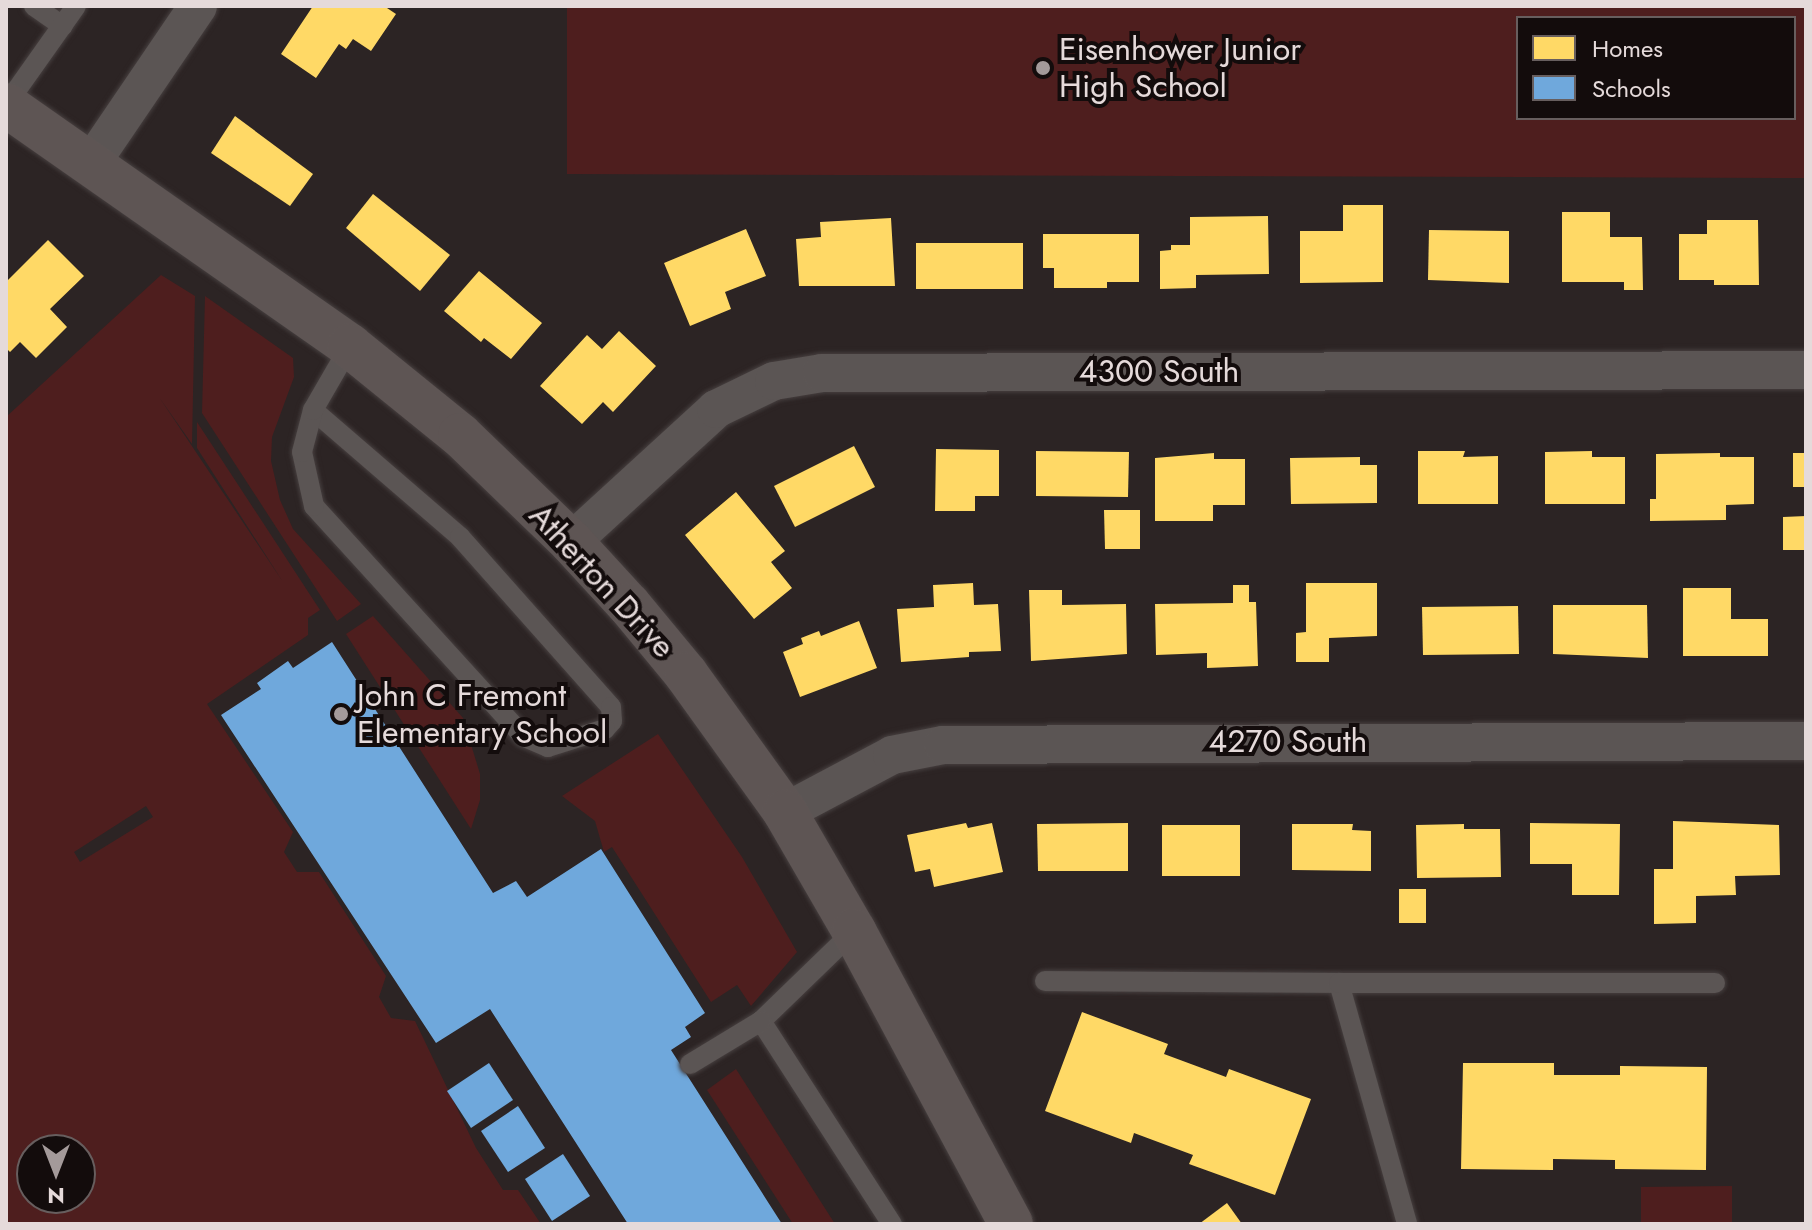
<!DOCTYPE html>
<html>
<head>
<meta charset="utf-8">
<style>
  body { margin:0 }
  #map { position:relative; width:1812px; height:1230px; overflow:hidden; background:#2c2424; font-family:Jost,sans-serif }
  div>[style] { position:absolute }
  .green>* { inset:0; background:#4e1e1e }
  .homes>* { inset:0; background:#ffd966 }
  .schools>* { inset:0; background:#6fa8dc }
  .roads { filter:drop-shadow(0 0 2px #463f3f) drop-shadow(0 0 2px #463f3f) }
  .lane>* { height:20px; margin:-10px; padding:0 10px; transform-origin:10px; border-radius:10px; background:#5b5554 }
  .street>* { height:38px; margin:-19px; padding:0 19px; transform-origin:19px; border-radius:19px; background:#5b5554 }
  .secondary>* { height:44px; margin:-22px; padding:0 22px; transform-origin:22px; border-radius:22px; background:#5e5554 }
  .dots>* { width:22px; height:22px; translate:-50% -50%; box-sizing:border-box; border:4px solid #130c0c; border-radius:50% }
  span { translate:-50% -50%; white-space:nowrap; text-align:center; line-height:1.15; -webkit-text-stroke:8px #130c0c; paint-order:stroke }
  .poi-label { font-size:32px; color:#e5dada }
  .left { translate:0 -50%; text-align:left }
  .street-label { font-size:32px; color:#e5dada }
  .frame { position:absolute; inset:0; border:8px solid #e5dada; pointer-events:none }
  .legend { position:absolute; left:1516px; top:16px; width:280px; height:104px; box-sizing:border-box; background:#130c0c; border:2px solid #675e5e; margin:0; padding:10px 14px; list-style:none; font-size:24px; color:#e5dada }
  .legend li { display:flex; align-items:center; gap:16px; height:40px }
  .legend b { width:40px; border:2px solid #675e5e }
  .north { position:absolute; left:16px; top:1134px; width:80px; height:80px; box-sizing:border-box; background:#130c0c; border:2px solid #675e5e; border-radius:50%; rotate:180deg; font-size:22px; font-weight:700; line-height:32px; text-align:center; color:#e5dada }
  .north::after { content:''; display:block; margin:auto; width:28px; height:36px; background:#a49a9a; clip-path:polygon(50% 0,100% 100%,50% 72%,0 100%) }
</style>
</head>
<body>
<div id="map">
  <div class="green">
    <div style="clip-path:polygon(evenodd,567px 6px,1806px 6px,1806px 178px,567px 174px,567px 6px,1518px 18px,1794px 18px,1794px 118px,1518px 118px,1518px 18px)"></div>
    <div style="clip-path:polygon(evenodd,161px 275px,195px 296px,192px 444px,159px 397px,283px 582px,197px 448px,197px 422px,320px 610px,308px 618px,308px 635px,207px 704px,293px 832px,284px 852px,297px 872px,319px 872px,386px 976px,379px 997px,391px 1018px,415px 1021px,476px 1148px,503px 1190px,518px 1190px,541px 1224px,6px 1224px,6px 417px,161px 275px,146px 806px,153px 817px,80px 862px,74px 852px,146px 806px,161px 275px,32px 1150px,80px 1150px,80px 1198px,32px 1198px,32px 1150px)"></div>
    <div style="clip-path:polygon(205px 296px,293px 358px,294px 377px,272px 437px,271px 461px,280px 500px,293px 529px,361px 604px,337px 621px,202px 413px)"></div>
    <div style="clip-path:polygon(373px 616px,463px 718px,480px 774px,480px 800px,471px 829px,346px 634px)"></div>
    <div style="clip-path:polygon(658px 734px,742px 857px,797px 952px,751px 1006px,737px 985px,711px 1002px,612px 847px,604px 852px,595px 821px,562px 796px)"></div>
    <div style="clip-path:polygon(736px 1069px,835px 1224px,793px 1224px,707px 1090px)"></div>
    <div style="clip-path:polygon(1732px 1186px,1732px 1224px,1641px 1224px,1641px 1187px)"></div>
  </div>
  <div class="homes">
    <div style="clip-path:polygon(313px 6px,384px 6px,396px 14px,371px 51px,353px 39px,346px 49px,339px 44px,316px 78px,281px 54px)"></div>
    <div style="clip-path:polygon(235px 116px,313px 174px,290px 206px,211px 153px)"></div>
    <div style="clip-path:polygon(373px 194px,450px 255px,420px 291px,346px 228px)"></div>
    <div style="clip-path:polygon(1343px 205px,1383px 205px,1383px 282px,1300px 283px,1300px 231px,1343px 231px)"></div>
    <div style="clip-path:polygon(1562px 212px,1610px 212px,1610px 237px,1642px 237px,1643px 290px,1624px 290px,1624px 282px,1562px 282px)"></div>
    <div style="clip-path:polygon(1268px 216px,1269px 274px,1196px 275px,1196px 288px,1160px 289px,1160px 251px,1171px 250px,1171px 245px,1190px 245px,1190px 217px)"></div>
    <div style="clip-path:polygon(891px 218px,895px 286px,799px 286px,796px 239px,821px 237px,820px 222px)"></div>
    <div style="clip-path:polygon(1707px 220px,1758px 220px,1759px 285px,1714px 285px,1714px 280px,1679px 280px,1679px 234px,1707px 234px)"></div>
    <div style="clip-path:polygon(746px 229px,766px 276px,725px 292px,731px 309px,690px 326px,664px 263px)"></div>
    <div style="clip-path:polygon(1429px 230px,1509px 231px,1509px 283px,1428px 280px)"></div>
    <div style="clip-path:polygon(1043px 234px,1139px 234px,1139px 282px,1107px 282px,1107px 288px,1054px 288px,1054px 268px,1043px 268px)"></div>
    <div style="clip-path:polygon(48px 240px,84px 276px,50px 309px,67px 327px,36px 358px,20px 342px,10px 352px,6px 348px,6px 282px)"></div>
    <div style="clip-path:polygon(916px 243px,1023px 243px,1023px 289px,916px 289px)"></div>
    <div style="clip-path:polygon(479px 271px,542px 323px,511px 359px,484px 338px,481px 342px,444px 311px)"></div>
    <div style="clip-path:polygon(619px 331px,656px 366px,613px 412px,603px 402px,582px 424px,540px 386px,587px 335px,602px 349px)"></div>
    <div style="clip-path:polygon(854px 446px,875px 487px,795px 527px,774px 486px)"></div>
    <div style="clip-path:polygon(936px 449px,999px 450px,999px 496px,975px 496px,975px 511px,935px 511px)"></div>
    <div style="clip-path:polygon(1036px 451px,1129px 452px,1128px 497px,1036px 496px)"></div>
    <div style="clip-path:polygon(1418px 451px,1465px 451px,1463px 457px,1498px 456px,1498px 504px,1418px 504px)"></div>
    <div style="clip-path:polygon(1592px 451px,1592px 457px,1625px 457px,1625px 504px,1545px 504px,1545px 452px)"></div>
    <div style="clip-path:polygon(1214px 453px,1214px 459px,1245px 459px,1245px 505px,1213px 505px,1213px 521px,1155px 521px,1155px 458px)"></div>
    <div style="clip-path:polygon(1720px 453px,1720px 457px,1754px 457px,1754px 504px,1726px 505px,1726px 520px,1650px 521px,1650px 499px,1656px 499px,1656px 454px)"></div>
    <div style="clip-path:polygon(1793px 453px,1806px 453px,1806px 487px,1793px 487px)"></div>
    <div style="clip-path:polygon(1360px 457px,1360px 465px,1377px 465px,1377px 503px,1291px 504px,1290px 458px)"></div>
    <div style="clip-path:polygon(736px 492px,785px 551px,771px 562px,792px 588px,754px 619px,685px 535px)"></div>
    <div style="clip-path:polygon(1104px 510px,1140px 510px,1140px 549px,1105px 549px)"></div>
    <div style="clip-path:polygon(1806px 516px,1806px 550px,1783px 550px,1783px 517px)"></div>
    <div style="clip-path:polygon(973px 583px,974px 605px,998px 604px,1001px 651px,969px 652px,969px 657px,901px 662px,897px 609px,934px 607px,933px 585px)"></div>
    <div style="clip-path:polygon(1306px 583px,1377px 583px,1377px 636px,1329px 638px,1329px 662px,1296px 662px,1296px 633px,1306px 632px)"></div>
    <div style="clip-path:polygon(1233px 585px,1249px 585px,1249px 602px,1256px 602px,1258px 666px,1207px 668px,1207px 653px,1156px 655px,1155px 604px,1233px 603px)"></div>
    <div style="clip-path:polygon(1683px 588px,1731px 588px,1731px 619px,1768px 619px,1768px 656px,1683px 656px)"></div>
    <div style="clip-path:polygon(1029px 590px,1062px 590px,1062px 605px,1126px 604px,1127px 654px,1031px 661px)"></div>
    <div style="clip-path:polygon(1553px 605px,1647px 605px,1648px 658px,1553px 654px)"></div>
    <div style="clip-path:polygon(1518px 606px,1519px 654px,1423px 655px,1422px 607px)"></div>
    <div style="clip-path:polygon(859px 621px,877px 668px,800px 697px,783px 652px,803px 644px,801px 638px,819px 631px,821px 636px)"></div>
    <div style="clip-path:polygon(1673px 821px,1779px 825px,1780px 875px,1735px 876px,1736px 895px,1696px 896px,1696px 923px,1654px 924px,1654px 869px,1673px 869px)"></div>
    <div style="clip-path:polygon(966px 823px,968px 828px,992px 823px,1003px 872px,934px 887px,930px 869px,915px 872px,907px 835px)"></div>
    <div style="clip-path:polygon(1128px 823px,1128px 871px,1038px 871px,1037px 824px)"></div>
    <div style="clip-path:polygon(1530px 823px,1620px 824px,1619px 895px,1572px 895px,1572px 864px,1530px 864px)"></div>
    <div style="clip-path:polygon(1292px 824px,1353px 824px,1352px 830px,1371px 831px,1371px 871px,1292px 870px)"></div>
    <div style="clip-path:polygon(1464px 824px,1464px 829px,1500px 829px,1501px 877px,1417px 878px,1416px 825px)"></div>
    <div style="clip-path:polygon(1162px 825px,1240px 825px,1240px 876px,1162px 876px)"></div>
    <div style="clip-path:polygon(1399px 889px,1426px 889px,1426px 923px,1399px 923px)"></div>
    <div style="clip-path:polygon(1082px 1012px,1168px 1044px,1164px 1054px,1226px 1077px,1229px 1069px,1311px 1099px,1275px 1195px,1189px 1164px,1193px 1155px,1134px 1133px,1131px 1143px,1045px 1111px)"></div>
    <div style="clip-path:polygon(1463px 1063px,1554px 1063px,1554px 1075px,1620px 1075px,1620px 1066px,1707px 1067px,1706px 1170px,1615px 1169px,1615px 1160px,1553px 1159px,1553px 1170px,1461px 1169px)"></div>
    <div style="clip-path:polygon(1227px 1203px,1242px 1224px,1199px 1224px)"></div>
  </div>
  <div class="schools">
    <div style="clip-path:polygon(332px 642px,493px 893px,516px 881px,527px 897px,601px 849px,705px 1013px,685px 1027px,691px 1037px,671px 1050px,782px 1224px,628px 1224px,490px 1009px,436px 1043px,221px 715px,261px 689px,257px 683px,288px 661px,293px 668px)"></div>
    <div style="clip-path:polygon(489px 1063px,513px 1100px,471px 1128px,447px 1091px)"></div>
    <div style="clip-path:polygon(518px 1106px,545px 1148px,508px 1172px,481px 1131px)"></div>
    <div style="clip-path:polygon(563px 1154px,590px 1196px,552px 1221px,525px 1179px)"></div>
  </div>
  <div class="roads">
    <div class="lane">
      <div style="left:34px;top:6px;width:35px;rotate:35deg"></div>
      <div style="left:6px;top:105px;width:121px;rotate:-54.7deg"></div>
      <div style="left:313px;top:410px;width:194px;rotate:40.8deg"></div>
      <div style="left:460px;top:537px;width:227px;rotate:48.4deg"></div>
      <div style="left:611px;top:707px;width:14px;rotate:86deg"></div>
      <div style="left:612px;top:721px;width:11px;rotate:131deg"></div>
      <div style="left:605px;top:729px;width:60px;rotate:162.5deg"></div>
      <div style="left:548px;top:747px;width:26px;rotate:-157deg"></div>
      <div style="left:524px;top:737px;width:312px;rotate:-132.3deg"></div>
      <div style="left:314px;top:506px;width:55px;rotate:-102.5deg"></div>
      <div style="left:302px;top:452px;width:43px;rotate:-75.3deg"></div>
      <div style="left:313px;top:410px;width:74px;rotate:-60deg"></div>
      <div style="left:854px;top:931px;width:129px;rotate:135.9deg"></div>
      <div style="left:761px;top:1021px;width:242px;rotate:57.2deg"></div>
      <div style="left:1045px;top:981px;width:294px;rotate:0.4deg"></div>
      <div style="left:1339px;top:983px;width:250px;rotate:74.2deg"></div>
      <div style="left:1339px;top:983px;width:376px"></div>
      <div style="left:690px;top:1064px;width:83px;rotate:-31.2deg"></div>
    </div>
    <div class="street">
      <div style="left:90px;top:165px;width:192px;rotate:-55.8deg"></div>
      <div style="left:571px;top:542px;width:197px;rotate:-42.5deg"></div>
      <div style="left:716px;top:409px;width:64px;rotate:-25.8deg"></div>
      <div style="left:774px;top:381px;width:49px;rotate:-9.5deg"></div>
      <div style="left:822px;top:373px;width:984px;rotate:-0.17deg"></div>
      <div style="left:785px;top:812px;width:121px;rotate:-28deg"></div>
      <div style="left:892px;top:755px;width:52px;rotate:-11.1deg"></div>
      <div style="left:943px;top:745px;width:863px;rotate:-0.27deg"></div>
    </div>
    <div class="secondary">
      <div style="left:6px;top:105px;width:420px;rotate:35deg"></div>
      <div style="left:350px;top:346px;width:141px;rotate:39deg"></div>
      <div style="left:460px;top:435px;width:154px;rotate:43.9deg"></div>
      <div style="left:571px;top:542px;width:86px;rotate:47.4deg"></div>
      <div style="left:629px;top:605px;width:89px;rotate:50.4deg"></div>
      <div style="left:686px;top:674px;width:170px;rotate:54.3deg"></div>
      <div style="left:785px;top:812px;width:138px;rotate:59.9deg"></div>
      <div style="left:854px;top:931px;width:332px;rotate:61.8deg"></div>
    </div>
  </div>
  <div class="dots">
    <div style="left:1043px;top:68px;background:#a49a9a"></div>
    <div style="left:341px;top:714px;background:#a49a9a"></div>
  </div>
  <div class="poi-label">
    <span class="left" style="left:1059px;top:68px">Eisenhower Junior<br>High School</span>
    <span class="left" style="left:357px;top:714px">John C Fremont<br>Elementary School</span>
  </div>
  <div class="street-label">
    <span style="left:1159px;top:371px">4300 South</span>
    <span style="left:602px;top:581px;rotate:47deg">Atherton Drive</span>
    <span style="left:1288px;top:741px">4270 South</span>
  </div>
  <div class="frame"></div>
  <ul class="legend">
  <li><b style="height:22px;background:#ffd966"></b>Homes</li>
  <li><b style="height:22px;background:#6fa8dc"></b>Schools</li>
  </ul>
  <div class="north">N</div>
</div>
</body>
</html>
